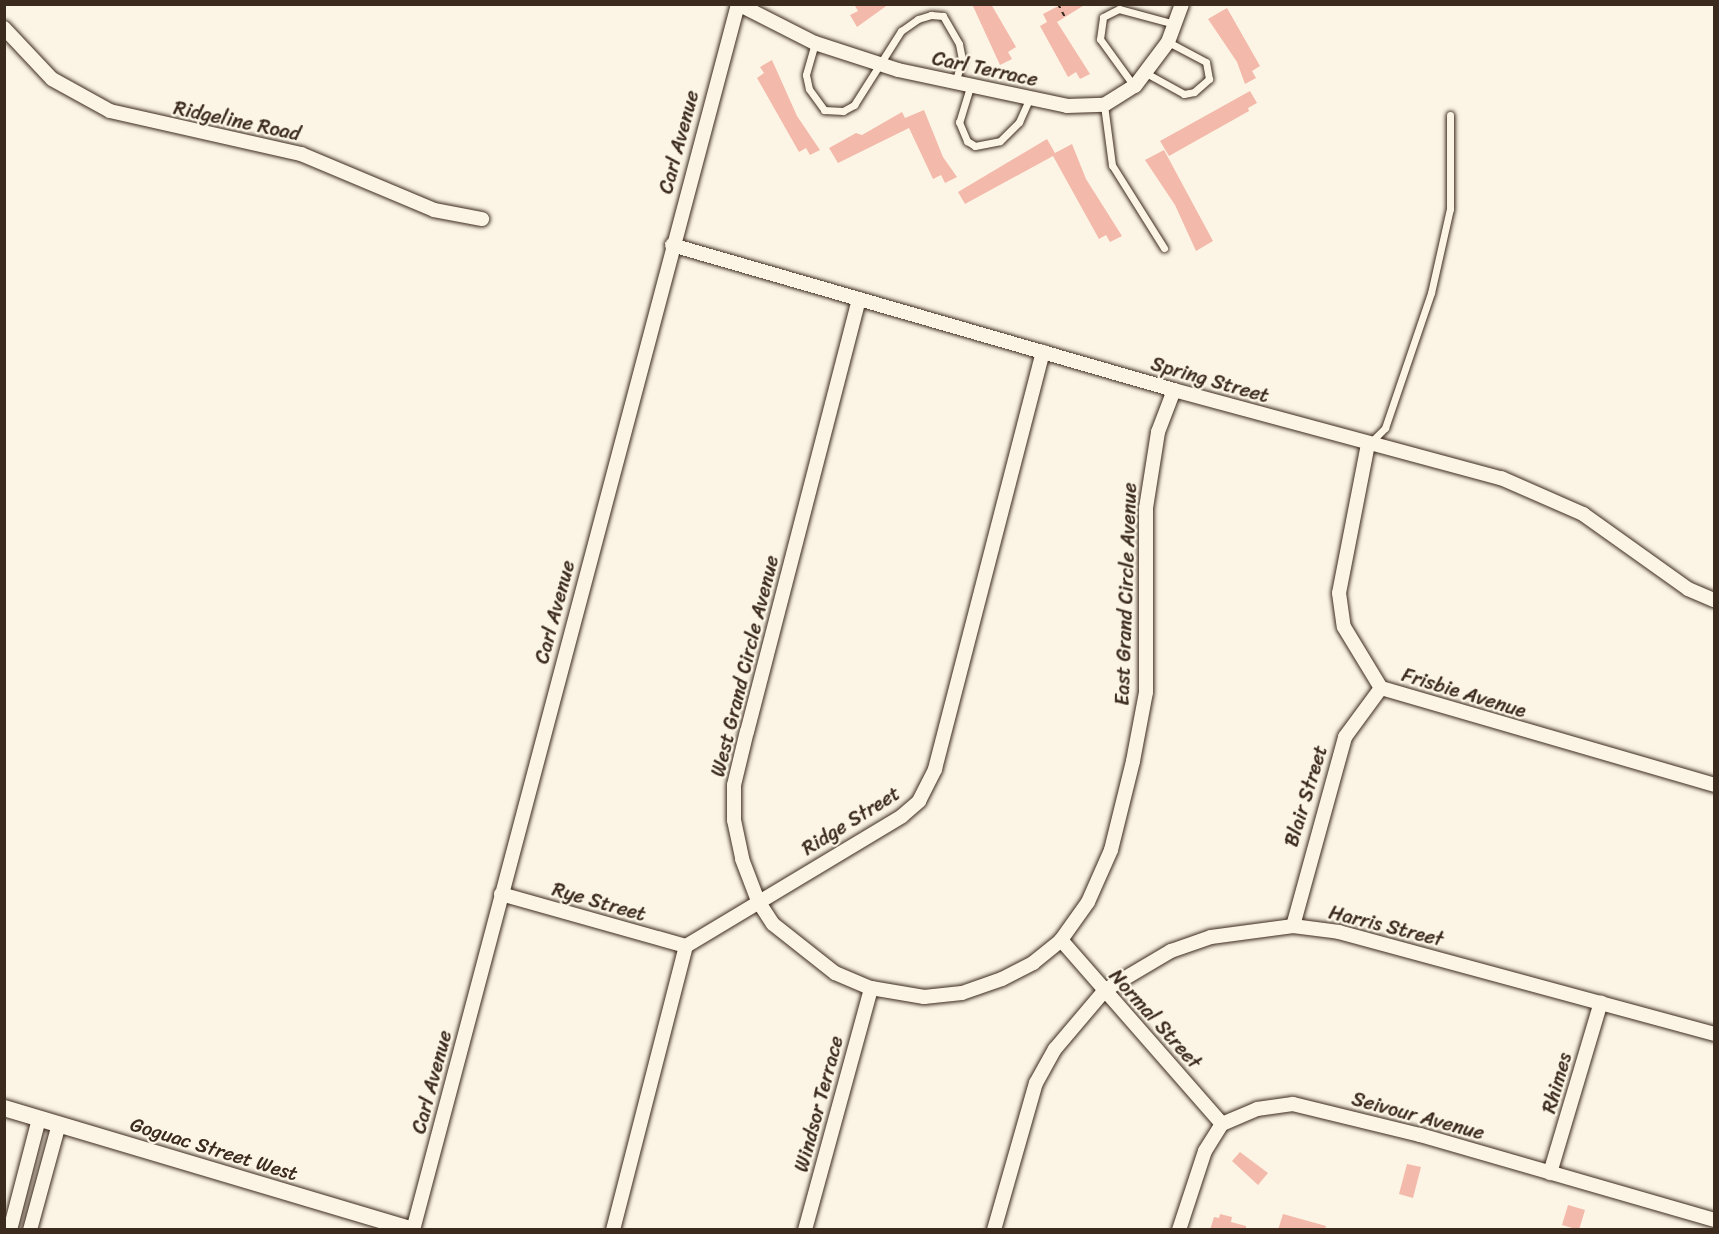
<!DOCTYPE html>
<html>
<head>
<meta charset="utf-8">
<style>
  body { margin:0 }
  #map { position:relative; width:1719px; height:1234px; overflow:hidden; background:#fcf5e5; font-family:Sriracha,sans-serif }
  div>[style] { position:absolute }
  .building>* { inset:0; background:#f3b9aa }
  .path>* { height:2px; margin-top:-1px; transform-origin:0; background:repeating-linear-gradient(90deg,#3b2a1e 0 4.5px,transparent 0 9px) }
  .roads { filter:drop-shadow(0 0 2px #3b2a1e) drop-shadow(0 0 2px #3b2a1e) }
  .service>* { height:7px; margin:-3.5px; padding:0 3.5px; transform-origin:3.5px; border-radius:3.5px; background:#fcf5e5 }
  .minor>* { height:14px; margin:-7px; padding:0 7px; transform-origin:7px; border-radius:7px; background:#fcf5e5 }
  .tertiary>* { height:16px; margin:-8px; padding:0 8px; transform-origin:8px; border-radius:8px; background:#fcf5e5 }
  span { translate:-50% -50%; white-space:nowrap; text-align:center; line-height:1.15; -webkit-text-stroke:4.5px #fcf5e5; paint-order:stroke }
  .street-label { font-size:20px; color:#3b2a1e }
  .frame { position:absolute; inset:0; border:6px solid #3b2a1e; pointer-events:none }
</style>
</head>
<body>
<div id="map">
  <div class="building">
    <div style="clip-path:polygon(854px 4px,889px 4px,857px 27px,850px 15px,858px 11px)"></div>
    <div style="clip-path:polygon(972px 4px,991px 4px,1016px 47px,1008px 52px,1012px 59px,1000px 65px)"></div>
    <div style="clip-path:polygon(1062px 4px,1086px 4px,1057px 22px,1090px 74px,1080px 79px,1076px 72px,1068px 77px,1040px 26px,1047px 22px,1043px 14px)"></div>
    <div style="clip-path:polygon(1227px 8px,1260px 66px,1252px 71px,1256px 78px,1245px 84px,1237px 62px,1208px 19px)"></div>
    <div style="clip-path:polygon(772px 60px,797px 116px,820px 150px,810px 155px,806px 148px,799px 152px,757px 78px,764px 73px,760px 67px)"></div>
    <div style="clip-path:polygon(1250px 91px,1257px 103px,1248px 108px,1249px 111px,1169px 156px,1160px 141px)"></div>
    <div style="clip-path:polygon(924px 110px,943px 157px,957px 177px,945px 183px,941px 175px,933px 179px,909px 128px,838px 163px,829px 148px,856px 133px,862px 135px,902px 112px,905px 118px)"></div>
    <div style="clip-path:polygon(1047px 139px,1055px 153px,1072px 144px,1086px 179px,1122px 236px,1110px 242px,1106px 235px,1099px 239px,1053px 156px,965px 204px,958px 192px)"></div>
    <div style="clip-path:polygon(1164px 150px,1213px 241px,1196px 251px,1175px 205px,1145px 160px)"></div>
    <div style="clip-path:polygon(1240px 1152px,1268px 1173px,1258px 1185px,1232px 1161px)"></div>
    <div style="clip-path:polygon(1407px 1164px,1421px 1167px,1413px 1198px,1399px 1194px)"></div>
    <div style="clip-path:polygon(1568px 1205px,1585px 1210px,1579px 1230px,1562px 1225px)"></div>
    <div style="clip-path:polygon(1220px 1214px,1232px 1217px,1231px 1222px,1246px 1226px,1246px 1230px,1210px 1230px,1214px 1217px,1219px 1218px)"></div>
    <div style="clip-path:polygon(1283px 1214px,1326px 1226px,1325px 1230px,1278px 1230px)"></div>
  </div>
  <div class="path">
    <div style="left:1058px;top:4px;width:17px;rotate:62deg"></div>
  </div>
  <div class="roads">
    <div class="service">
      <div style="left:815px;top:43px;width:33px;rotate:106deg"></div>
      <div style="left:806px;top:75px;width:14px;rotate:78deg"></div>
      <div style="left:809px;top:89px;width:26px;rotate:54deg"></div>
      <div style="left:824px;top:110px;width:19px;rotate:3deg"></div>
      <div style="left:843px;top:111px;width:13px;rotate:-29deg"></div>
      <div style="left:854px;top:105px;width:88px;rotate:-57.6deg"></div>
      <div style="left:901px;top:31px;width:21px;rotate:-35deg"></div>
      <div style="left:918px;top:19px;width:14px;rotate:-17deg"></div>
      <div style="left:931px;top:15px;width:12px;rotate:5deg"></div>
      <div style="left:943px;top:16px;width:32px;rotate:60deg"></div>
      <div style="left:959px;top:44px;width:15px;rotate:79deg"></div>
      <div style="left:962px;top:59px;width:25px;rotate:106deg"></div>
      <div style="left:1146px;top:73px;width:43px;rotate:28.9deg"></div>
      <div style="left:1184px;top:94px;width:10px;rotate:-11deg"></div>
      <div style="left:1194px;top:92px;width:20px;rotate:-41deg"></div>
      <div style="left:1209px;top:79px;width:17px;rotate:-100deg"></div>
      <div style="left:1206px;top:62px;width:43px;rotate:-152.2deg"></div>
      <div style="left:1134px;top:86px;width:58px;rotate:-125.9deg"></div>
      <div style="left:1100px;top:39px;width:22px;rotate:-82deg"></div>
      <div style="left:1103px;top:17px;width:18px;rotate:-27deg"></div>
      <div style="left:1119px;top:9px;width:58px;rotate:15deg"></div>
      <div style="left:970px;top:87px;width:37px;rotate:107deg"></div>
      <div style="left:959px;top:122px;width:21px;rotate:67deg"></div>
      <div style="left:967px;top:141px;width:9px;rotate:32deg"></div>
      <div style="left:975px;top:146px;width:25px;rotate:-11deg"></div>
      <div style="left:1000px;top:141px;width:27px;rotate:-45deg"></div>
      <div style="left:1019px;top:122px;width:24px;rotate:-66deg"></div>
      <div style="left:1104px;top:105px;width:61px;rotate:82.4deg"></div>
      <div style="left:1112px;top:165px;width:98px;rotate:57.9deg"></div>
      <div style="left:1371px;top:442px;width:20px;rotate:-45deg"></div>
      <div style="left:1385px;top:428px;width:143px;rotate:-71.2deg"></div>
      <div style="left:1431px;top:293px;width:86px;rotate:-77.3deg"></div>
      <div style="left:1450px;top:209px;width:94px;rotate:-90deg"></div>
    </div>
    <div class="minor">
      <div style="left:738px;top:4px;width:86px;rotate:26.9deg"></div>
      <div style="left:815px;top:43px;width:87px;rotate:18deg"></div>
      <div style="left:898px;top:70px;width:173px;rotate:12deg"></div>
      <div style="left:1067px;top:106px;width:37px;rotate:-2deg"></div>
      <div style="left:1104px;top:105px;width:36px;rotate:-32deg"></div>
      <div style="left:1135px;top:86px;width:55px;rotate:-53.1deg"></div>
      <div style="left:1168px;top:42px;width:40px;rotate:-69.8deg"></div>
      <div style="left:4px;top:28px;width:70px;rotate:46.7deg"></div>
      <div style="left:52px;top:79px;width:66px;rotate:28.9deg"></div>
      <div style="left:110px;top:111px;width:196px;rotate:12.7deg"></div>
      <div style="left:301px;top:154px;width:144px;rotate:22.8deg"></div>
      <div style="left:434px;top:210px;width:49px;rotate:10.6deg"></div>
      <div style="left:672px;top:245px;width:523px;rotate:16.11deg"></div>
      <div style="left:1174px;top:390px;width:339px;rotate:15.1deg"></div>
      <div style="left:1501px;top:478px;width:90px;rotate:23.7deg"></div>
      <div style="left:1583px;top:514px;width:129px;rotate:35.5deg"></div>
      <div style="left:1688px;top:589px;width:28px;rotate:23deg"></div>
      <div style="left:859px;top:299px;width:446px;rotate:104.5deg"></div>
      <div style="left:747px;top:731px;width:56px;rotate:103.5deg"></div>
      <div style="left:734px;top:785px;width:35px;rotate:90deg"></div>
      <div style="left:734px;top:820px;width:40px;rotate:78deg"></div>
      <div style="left:742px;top:859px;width:45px;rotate:69.1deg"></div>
      <div style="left:758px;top:901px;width:27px;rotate:57deg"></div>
      <div style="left:773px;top:924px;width:79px;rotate:38.3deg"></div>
      <div style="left:835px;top:973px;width:39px;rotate:23deg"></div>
      <div style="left:871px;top:988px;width:54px;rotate:9.6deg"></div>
      <div style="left:924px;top:997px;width:38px;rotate:-6deg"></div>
      <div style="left:962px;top:993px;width:42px;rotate:-19.3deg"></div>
      <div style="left:1002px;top:979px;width:35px;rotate:-27deg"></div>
      <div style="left:1033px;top:963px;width:36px;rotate:-39deg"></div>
      <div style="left:1061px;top:940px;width:47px;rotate:-54.6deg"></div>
      <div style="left:1088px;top:902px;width:57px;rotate:-66.1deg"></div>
      <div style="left:1111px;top:850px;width:92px;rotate:-76.1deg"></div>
      <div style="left:1133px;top:761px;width:70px;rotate:-79.3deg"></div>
      <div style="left:1146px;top:692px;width:184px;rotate:-90deg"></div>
      <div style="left:1146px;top:508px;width:77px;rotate:-81deg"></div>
      <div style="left:1158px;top:432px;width:45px;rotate:-69.1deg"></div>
      <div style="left:1368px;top:444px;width:152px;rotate:101deg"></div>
      <div style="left:1339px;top:593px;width:34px;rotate:82deg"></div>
      <div style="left:1344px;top:627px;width:71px;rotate:58.8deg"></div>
      <div style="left:1381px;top:688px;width:347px;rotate:16.2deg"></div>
      <div style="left:501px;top:894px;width:192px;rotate:15.7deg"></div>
      <div style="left:1293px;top:926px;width:196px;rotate:-74.6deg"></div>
      <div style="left:1345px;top:737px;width:61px;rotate:-53.7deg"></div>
      <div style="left:1061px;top:940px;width:244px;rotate:48.8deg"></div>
      <div style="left:1550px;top:1173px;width:178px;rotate:-73.4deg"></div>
      <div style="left:10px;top:1230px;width:115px;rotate:-75.4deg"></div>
      <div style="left:30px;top:1230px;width:110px;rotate:-74.7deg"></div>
      <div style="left:413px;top:1230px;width:1268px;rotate:-75.15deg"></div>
      <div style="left:613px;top:1230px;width:293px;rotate:-75.6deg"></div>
      <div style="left:686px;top:946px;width:252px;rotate:-31deg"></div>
      <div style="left:902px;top:816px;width:23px;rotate:-41deg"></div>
      <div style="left:919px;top:801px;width:36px;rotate:-63deg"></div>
      <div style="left:935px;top:769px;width:431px;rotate:-75.5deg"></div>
      <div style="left:805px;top:1230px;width:251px;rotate:-74.7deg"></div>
      <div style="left:994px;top:1230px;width:153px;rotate:-74.1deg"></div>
      <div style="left:1036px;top:1083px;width:39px;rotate:-61deg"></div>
      <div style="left:1055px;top:1049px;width:77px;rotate:-49.7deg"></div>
      <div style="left:1105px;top:990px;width:77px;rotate:-30.6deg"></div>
      <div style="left:1171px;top:951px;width:42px;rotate:-19.3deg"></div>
      <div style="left:1211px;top:937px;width:83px;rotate:-7.6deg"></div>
      <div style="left:1293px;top:926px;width:46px;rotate:7.4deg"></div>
      <div style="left:1339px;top:932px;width:389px;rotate:15.2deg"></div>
      <div style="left:1179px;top:1230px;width:83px;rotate:-71.8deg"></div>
      <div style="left:1205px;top:1151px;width:32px;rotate:-58deg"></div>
      <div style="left:1222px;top:1124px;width:38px;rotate:-23deg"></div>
      <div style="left:1257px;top:1109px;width:36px;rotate:-8deg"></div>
      <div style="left:1293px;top:1104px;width:131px;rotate:13.7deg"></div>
      <div style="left:1420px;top:1135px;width:306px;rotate:16.1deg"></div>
    </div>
    <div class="tertiary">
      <div style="left:4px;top:1108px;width:426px;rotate:16.6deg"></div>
    </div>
  </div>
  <div class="street-label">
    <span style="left:985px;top:69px;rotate:12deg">Carl Terrace</span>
    <span style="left:237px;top:121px;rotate:12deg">Ridgeline Road</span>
    <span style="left:679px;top:142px;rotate:-75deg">Carl Avenue</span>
    <span style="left:1210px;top:380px;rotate:16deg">Spring Street</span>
    <span style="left:1126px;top:594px;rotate:-88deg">East Grand Circle Avenue</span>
    <span style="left:555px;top:612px;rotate:-75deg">Carl Avenue</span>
    <span style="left:745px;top:666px;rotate:-76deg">West Grand Circle Avenue</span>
    <span style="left:1464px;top:693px;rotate:17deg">Frisbie Avenue</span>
    <span style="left:1306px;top:796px;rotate:-73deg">Blair Street</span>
    <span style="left:851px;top:821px;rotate:-32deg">Ridge Street</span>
    <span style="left:599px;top:902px;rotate:16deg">Rye Street</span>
    <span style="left:1386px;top:926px;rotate:14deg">Harris Street</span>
    <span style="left:1155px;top:1019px;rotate:48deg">Normal Street</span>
    <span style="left:432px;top:1082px;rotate:-75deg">Carl Avenue</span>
    <span style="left:1557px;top:1083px;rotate:-74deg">Rhimes</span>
    <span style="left:819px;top:1104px;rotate:-75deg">Windsor Terrace</span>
    <span style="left:1418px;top:1116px;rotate:15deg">Seivour Avenue</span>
    <span style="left:214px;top:1149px;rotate:17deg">Goguac Street West</span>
  </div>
  <div class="frame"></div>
</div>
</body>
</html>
